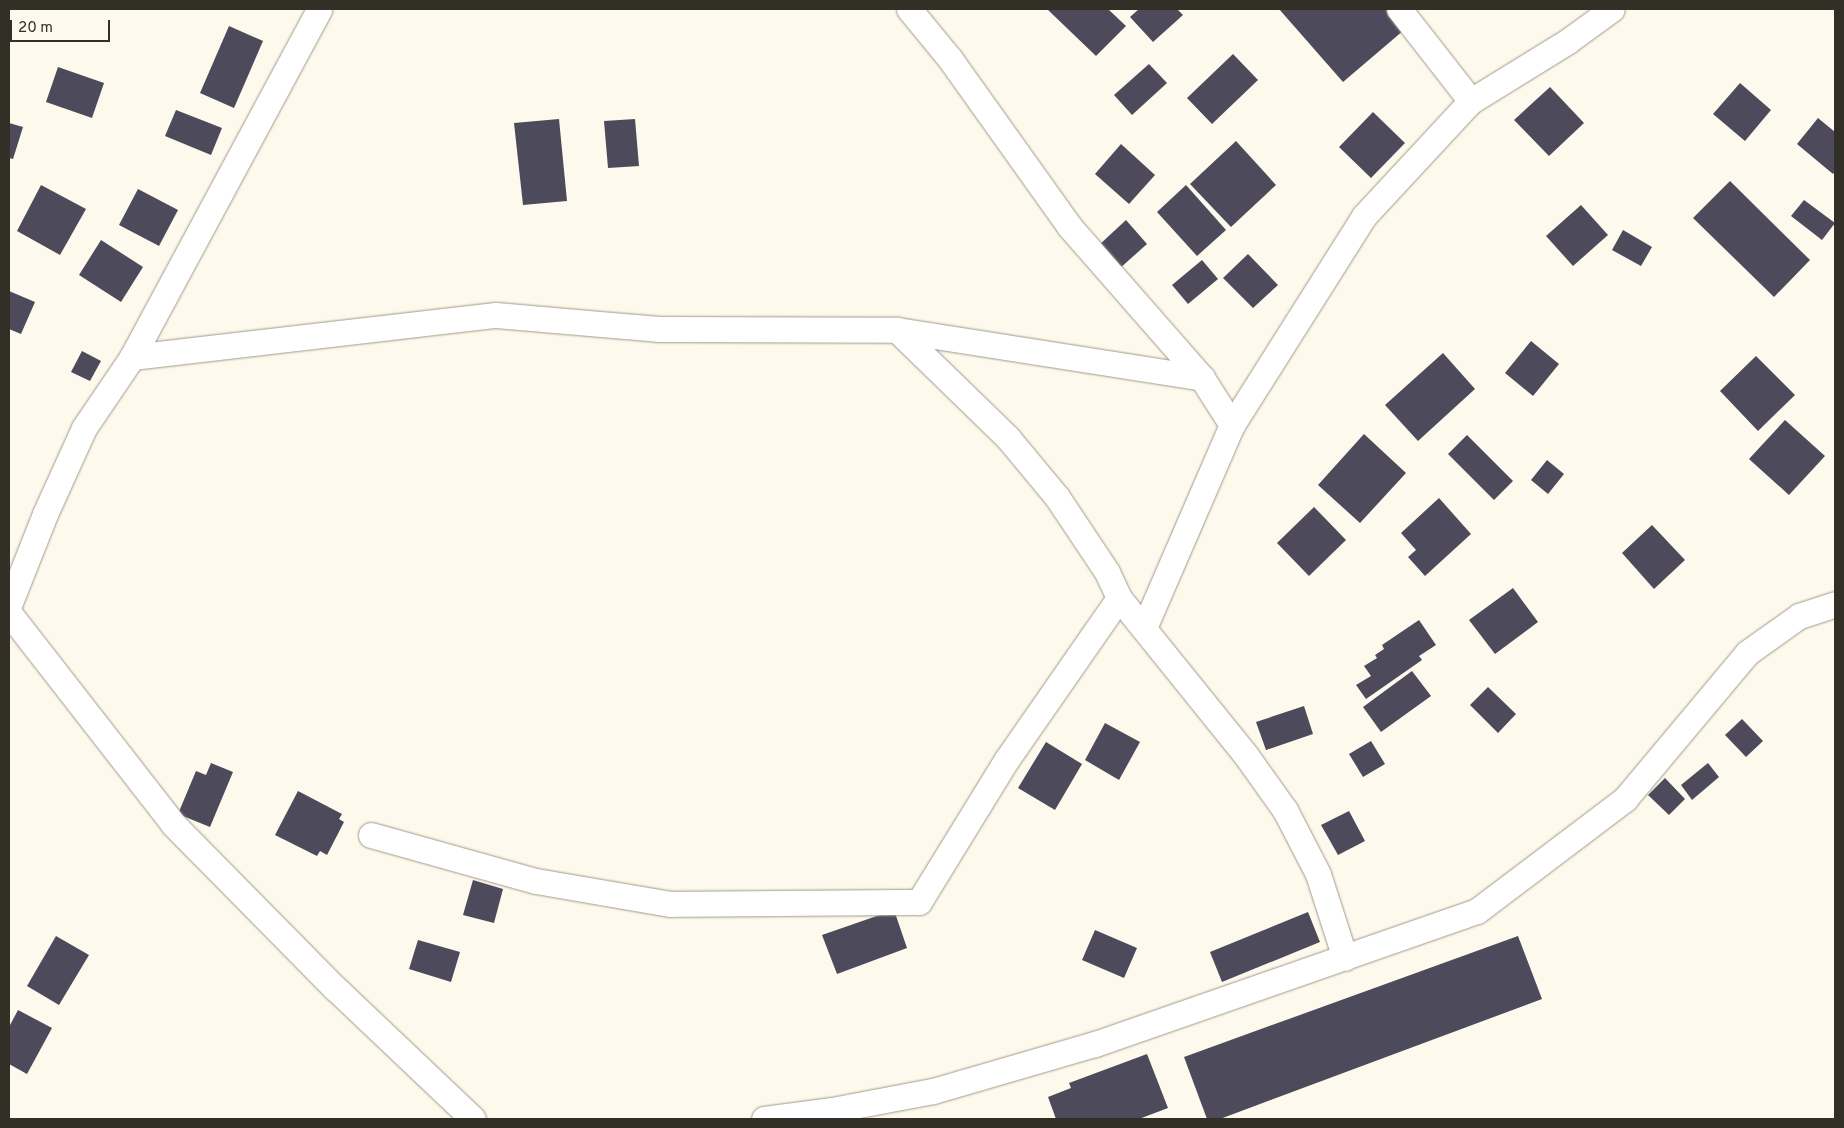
<!DOCTYPE html>
<html>
<head>
<meta charset="utf-8">
<style>
  body { margin:0 }
  #map { position:relative; width:1844px; height:1128px; overflow:hidden; background:#fef9ed; font-family:Overpass,sans-serif }
  div>[style] { position:absolute }
  .building>* { inset:0; background:#4c4a5b }
  .roads { filter:drop-shadow(0 0 1px #a19987) drop-shadow(0 0 1px #a19987) }
  .minor>* { height:25px; margin:-12.5px; padding:0 12.5px; transform-origin:12.5px; border-radius:12.5px; background:#fff }
  span { translate:-50% -50%; white-space:nowrap; text-align:center; line-height:1.15; -webkit-text-stroke:5px #fef9ed; paint-order:stroke }
  .frame { position:absolute; inset:0; border:10px solid #322f27; pointer-events:none }
  .scale { position:absolute; left:10px; top:20px; width:100px; height:22px; box-sizing:border-box; border:2px solid #322f27; border-top:0; padding-left:6px; font-size:15px; line-height:18px; white-space:nowrap; color:#322f27; -webkit-text-stroke:4px #fef9ed; paint-order:stroke }
</style>
</head>
<body>
<div id="map">
  <div class="building">
    <div style="clip-path:polygon(1047px 9px,1108px 9px,1126px 26px,1096px 56px)"></div>
    <div style="clip-path:polygon(1139px 9px,1177px 9px,1183px 15px,1153px 42px,1130px 17px)"></div>
    <div style="clip-path:polygon(1279px 9px,1386px 9px,1404px 30px,1343px 82px)"></div>
    <div style="clip-path:polygon(229px 26px,263px 41px,234px 108px,200px 93px)"></div>
    <div style="clip-path:polygon(1233px 54px,1258px 80px,1212px 124px,1187px 98px)"></div>
    <div style="clip-path:polygon(1149px 64px,1167px 83px,1132px 115px,1114px 95px)"></div>
    <div style="clip-path:polygon(58px 67px,104px 83px,92px 118px,46px 102px)"></div>
    <div style="clip-path:polygon(1740px 83px,1771px 110px,1745px 141px,1713px 114px)"></div>
    <div style="clip-path:polygon(1550px 87px,1584px 123px,1549px 156px,1514px 120px)"></div>
    <div style="clip-path:polygon(176px 110px,222px 128px,211px 155px,165px 136px)"></div>
    <div style="clip-path:polygon(1373px 112px,1405px 143px,1371px 178px,1339px 147px)"></div>
    <div style="clip-path:polygon(1818px 118px,1835px 132px,1835px 171px,1833px 174px,1797px 144px)"></div>
    <div style="clip-path:polygon(559px 119px,567px 201px,523px 205px,514px 123px)"></div>
    <div style="clip-path:polygon(635px 119px,639px 166px,608px 168px,604px 121px)"></div>
    <div style="clip-path:polygon(9px 123px,23px 127px,13px 159px,9px 158px)"></div>
    <div style="clip-path:polygon(1236px 141px,1276px 185px,1231px 227px,1190px 184px)"></div>
    <div style="clip-path:polygon(1121px 144px,1155px 175px,1129px 204px,1095px 174px)"></div>
    <div style="clip-path:polygon(1730px 181px,1810px 260px,1774px 297px,1693px 218px)"></div>
    <div style="clip-path:polygon(41px 185px,86px 209px,60px 255px,17px 231px)"></div>
    <div style="clip-path:polygon(1186px 185px,1226px 230px,1197px 256px,1157px 212px)"></div>
    <div style="clip-path:polygon(138px 189px,178px 210px,159px 246px,119px 225px)"></div>
    <div style="clip-path:polygon(1804px 200px,1835px 223px,1822px 240px,1791px 216px)"></div>
    <div style="clip-path:polygon(1581px 205px,1608px 235px,1573px 266px,1546px 236px)"></div>
    <div style="clip-path:polygon(1126px 220px,1147px 244px,1119px 269px,1098px 246px)"></div>
    <div style="clip-path:polygon(1623px 230px,1652px 247px,1641px 266px,1612px 250px)"></div>
    <div style="clip-path:polygon(101px 240px,143px 267px,121px 302px,79px 275px)"></div>
    <div style="clip-path:polygon(1248px 254px,1278px 285px,1253px 308px,1223px 278px)"></div>
    <div style="clip-path:polygon(1202px 260px,1218px 279px,1188px 304px,1172px 285px)"></div>
    <div style="clip-path:polygon(9px 291px,35px 302px,21px 334px,9px 329px)"></div>
    <div style="clip-path:polygon(1531px 341px,1559px 364px,1533px 396px,1505px 373px)"></div>
    <div style="clip-path:polygon(82px 351px,101px 361px,90px 381px,71px 372px)"></div>
    <div style="clip-path:polygon(1443px 353px,1475px 389px,1418px 441px,1385px 405px)"></div>
    <div style="clip-path:polygon(1756px 356px,1795px 395px,1758px 431px,1720px 391px)"></div>
    <div style="clip-path:polygon(1785px 420px,1825px 456px,1789px 495px,1749px 459px)"></div>
    <div style="clip-path:polygon(1364px 434px,1406px 473px,1360px 523px,1318px 485px)"></div>
    <div style="clip-path:polygon(1467px 435px,1513px 481px,1494px 500px,1448px 454px)"></div>
    <div style="clip-path:polygon(1547px 460px,1564px 474px,1548px 494px,1531px 480px)"></div>
    <div style="clip-path:polygon(1439px 498px,1471px 534px,1425px 576px,1408px 557px,1416px 550px,1401px 533px)"></div>
    <div style="clip-path:polygon(1314px 507px,1346px 540px,1309px 576px,1277px 543px)"></div>
    <div style="clip-path:polygon(1652px 525px,1685px 560px,1654px 589px,1622px 553px)"></div>
    <div style="clip-path:polygon(1513px 588px,1538px 622px,1495px 654px,1469px 620px)"></div>
    <div style="clip-path:polygon(1419px 620px,1436px 645px,1419px 656px,1422px 660px,1366px 699px,1356px 685px,1371px 676px,1364px 666px,1377px 658px,1375px 655px,1384px 649px,1382px 645px)"></div>
    <div style="clip-path:polygon(1412px 671px,1431px 696px,1381px 732px,1363px 707px)"></div>
    <div style="clip-path:polygon(1488px 687px,1516px 714px,1498px 733px,1470px 705px)"></div>
    <div style="clip-path:polygon(1304px 706px,1313px 734px,1266px 750px,1256px 722px)"></div>
    <div style="clip-path:polygon(1742px 719px,1763px 741px,1746px 757px,1725px 735px)"></div>
    <div style="clip-path:polygon(1105px 723px,1140px 742px,1119px 780px,1085px 760px)"></div>
    <div style="clip-path:polygon(1371px 741px,1385px 764px,1363px 777px,1349px 754px)"></div>
    <div style="clip-path:polygon(1046px 742px,1082px 764px,1055px 810px,1018px 788px)"></div>
    <div style="clip-path:polygon(211px 763px,233px 772px,210px 827px,178px 814px,196px 771px,206px 775px)"></div>
    <div style="clip-path:polygon(1708px 763px,1719px 777px,1692px 800px,1681px 785px)"></div>
    <div style="clip-path:polygon(1665px 778px,1685px 799px,1669px 815px,1648px 795px)"></div>
    <div style="clip-path:polygon(298px 791px,342px 814px,339px 819px,344px 822px,327px 855px,320px 851px,317px 856px,275px 835px)"></div>
    <div style="clip-path:polygon(1349px 811px,1365px 841px,1338px 855px,1321px 825px)"></div>
    <div style="clip-path:polygon(473px 880px,503px 889px,494px 923px,463px 915px)"></div>
    <div style="clip-path:polygon(894px 910px,907px 948px,837px 974px,822px 935px)"></div>
    <div style="clip-path:polygon(1308px 912px,1320px 942px,1222px 982px,1210px 952px)"></div>
    <div style="clip-path:polygon(1095px 930px,1137px 948px,1124px 978px,1082px 960px)"></div>
    <div style="clip-path:polygon(56px 936px,89px 955px,59px 1005px,27px 986px)"></div>
    <div style="clip-path:polygon(1518px 936px,1542px 999px,1220px 1119px,1207px 1119px,1184px 1057px)"></div>
    <div style="clip-path:polygon(418px 940px,460px 952px,451px 982px,409px 969px)"></div>
    <div style="clip-path:polygon(18px 1010px,52px 1028px,27px 1074px,9px 1064px,9px 1027px)"></div>
    <div style="clip-path:polygon(1147px 1054px,1168px 1108px,1139px 1119px,1056px 1119px,1048px 1097px,1071px 1088px,1069px 1083px)"></div>
  </div>
  <div class="roads">
    <div class="minor">
      <div style="left:909px;top:9px;width:65px;rotate:50.6deg"></div>
      <div style="left:950px;top:59px;width:205px;rotate:54.5deg"></div>
      <div style="left:1069px;top:226px;width:202px;rotate:48.8deg"></div>
      <div style="left:1202px;top:378px;width:56px;rotate:57.4deg"></div>
      <div style="left:1399px;top:9px;width:117px;rotate:52deg"></div>
      <div style="left:897px;top:330px;width:155px;rotate:44.2deg"></div>
      <div style="left:1008px;top:438px;width:77px;rotate:50.3deg"></div>
      <div style="left:1057px;top:497px;width:90px;rotate:56.3deg"></div>
      <div style="left:1107px;top:572px;width:29px;rotate:65deg"></div>
      <div style="left:1119px;top:598px;width:201px;rotate:51.1deg"></div>
      <div style="left:1245px;top:754px;width:69px;rotate:54.5deg"></div>
      <div style="left:1285px;top:810px;width:72px;rotate:62.7deg"></div>
      <div style="left:1318px;top:874px;width:88px;rotate:72.2deg"></div>
      <div style="left:132px;top:357px;width:366px;rotate:-6.6deg"></div>
      <div style="left:496px;top:315px;width:164px;rotate:4.9deg"></div>
      <div style="left:659px;top:329px;width:238px;rotate:0.2deg"></div>
      <div style="left:897px;top:330px;width:309px;rotate:8.9deg"></div>
      <div style="left:9px;top:605px;width:98px;rotate:-68.4deg"></div>
      <div style="left:45px;top:514px;width:94px;rotate:-65.6deg"></div>
      <div style="left:84px;top:428px;width:86px;rotate:-55.9deg"></div>
      <div style="left:132px;top:357px;width:395px;rotate:-61.7deg"></div>
      <div style="left:9px;top:613px;width:267px;rotate:52.1deg"></div>
      <div style="left:173px;top:824px;width:231px;rotate:45.4deg"></div>
      <div style="left:335px;top:988px;width:190px;rotate:43.5deg"></div>
      <div style="left:1144px;top:628px;width:221px;rotate:-66.6deg"></div>
      <div style="left:1232px;top:425px;width:247px;rotate:-57.7deg"></div>
      <div style="left:1364px;top:216px;width:157px;rotate:-47.1deg"></div>
      <div style="left:1471px;top:101px;width:114px;rotate:-31.7deg"></div>
      <div style="left:1568px;top:41px;width:54px;rotate:-36deg"></div>
      <div style="left:371px;top:835px;width:171px;rotate:15.6deg"></div>
      <div style="left:536px;top:881px;width:137px;rotate:9.7deg"></div>
      <div style="left:671px;top:904px;width:248px;rotate:-0.5deg"></div>
      <div style="left:919px;top:902px;width:168px;rotate:-58.4deg"></div>
      <div style="left:1007px;top:759px;width:196px;rotate:-55.2deg"></div>
      <div style="left:764px;top:1119px;width:69px;rotate:-7.5deg"></div>
      <div style="left:832px;top:1110px;width:103px;rotate:-10.7deg"></div>
      <div style="left:933px;top:1091px;width:169px;rotate:-16.2deg"></div>
      <div style="left:1095px;top:1044px;width:404px;rotate:-19.2deg"></div>
      <div style="left:1477px;top:911px;width:186px;rotate:-37.1deg"></div>
      <div style="left:1625px;top:799px;width:190px;rotate:-50.1deg"></div>
      <div style="left:1747px;top:653px;width:64px;rotate:-35.4deg"></div>
      <div style="left:1799px;top:616px;width:38px;rotate:-18deg"></div>
    </div>
  </div>
  <div class="frame"></div>
  <div class="scale">20 m</div>
</div>
</body>
</html>
